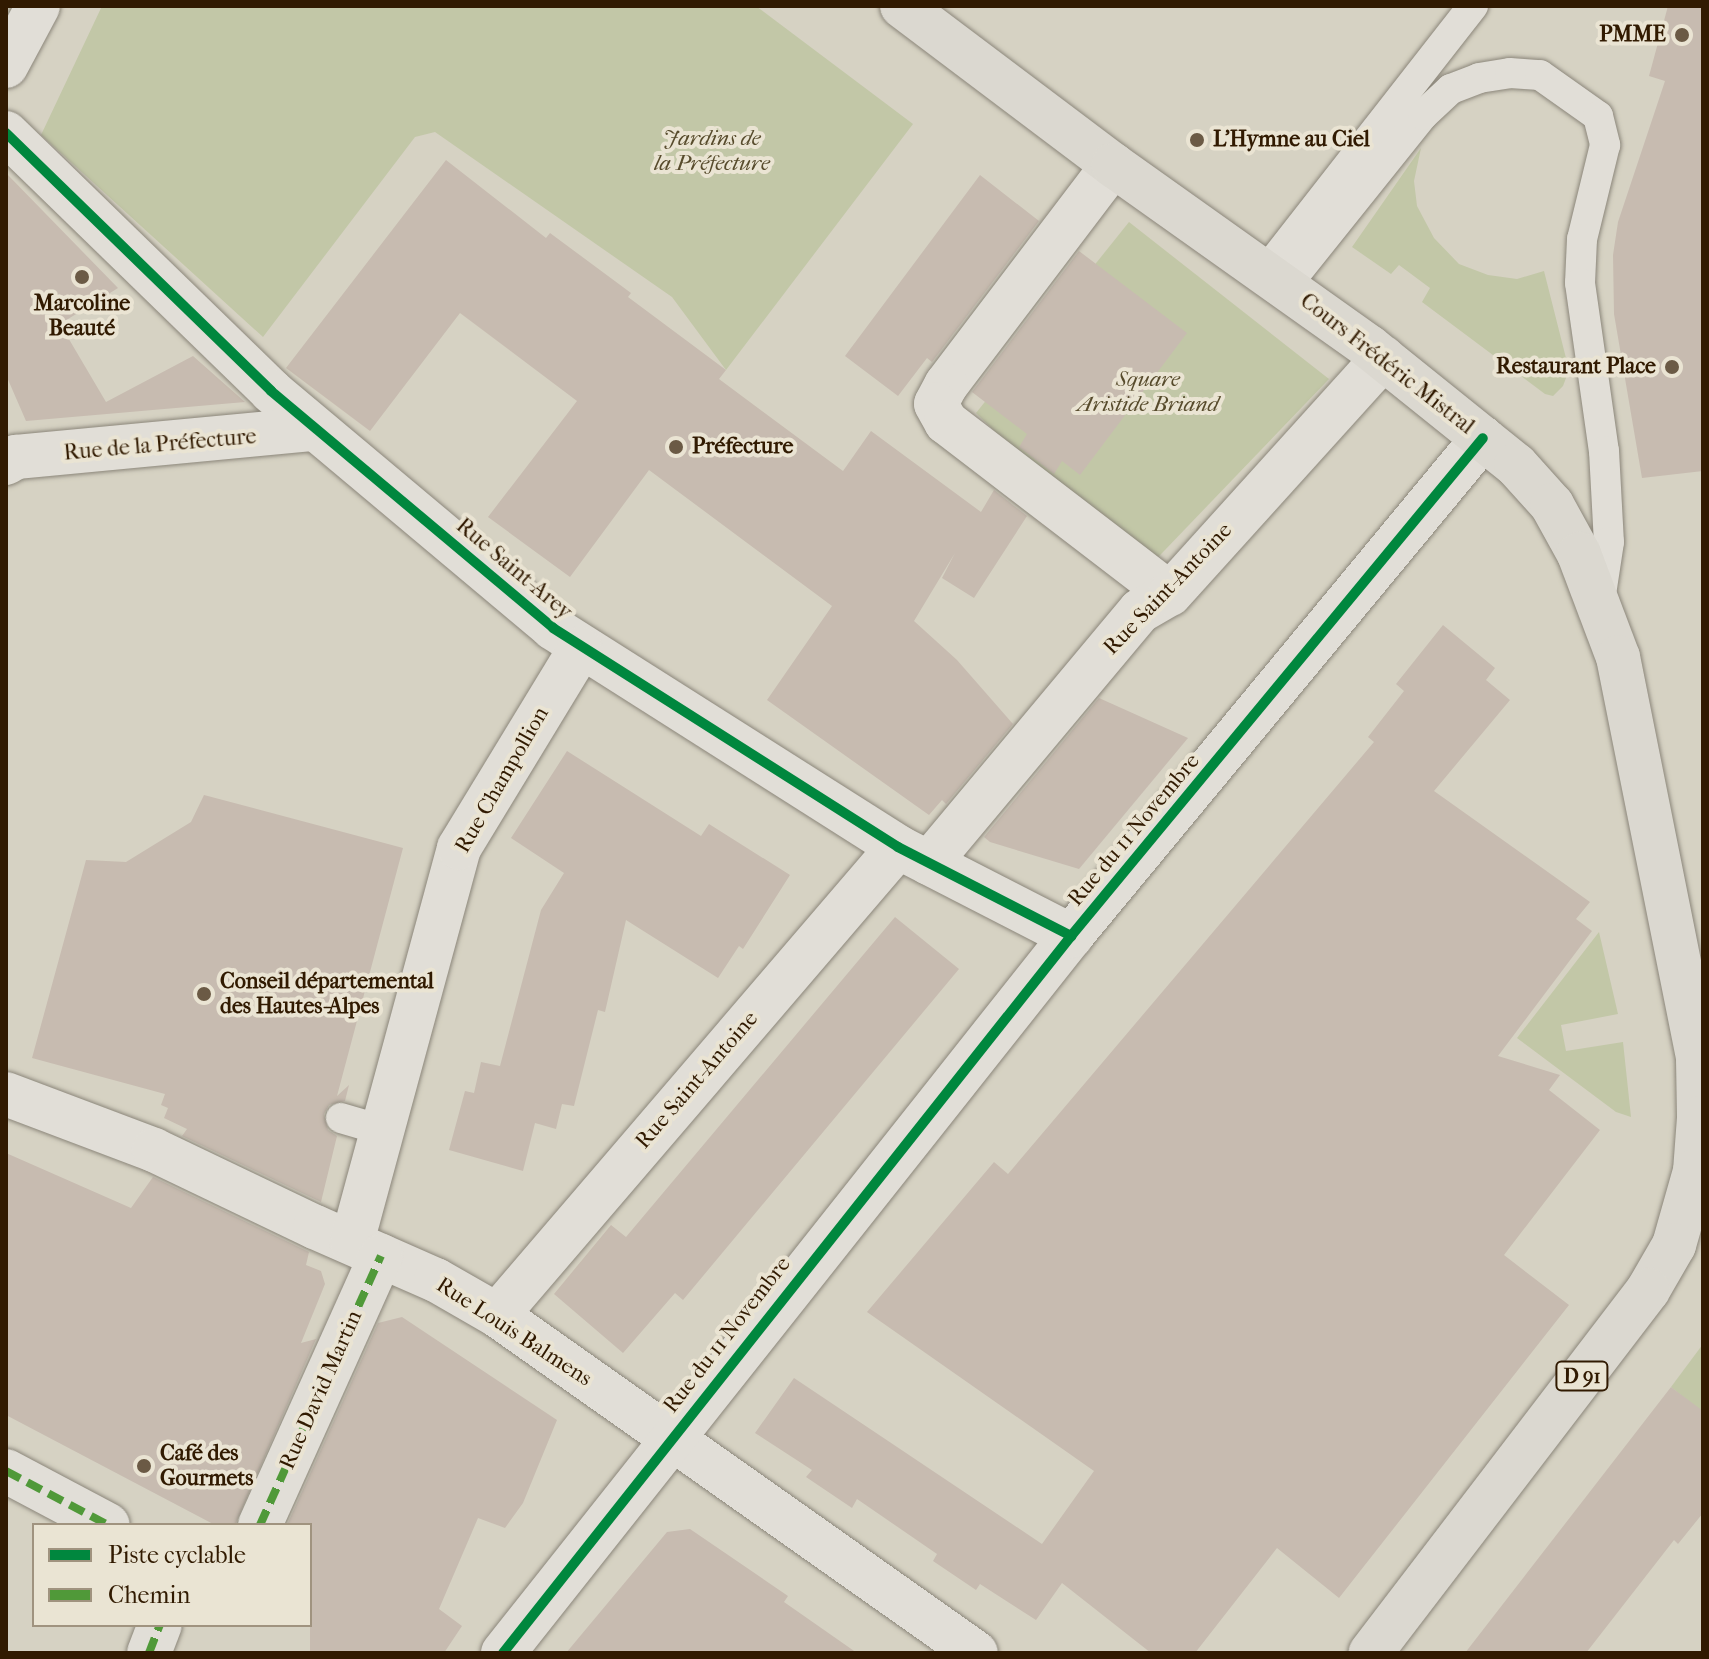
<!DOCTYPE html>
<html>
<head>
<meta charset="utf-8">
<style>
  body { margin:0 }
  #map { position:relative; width:1709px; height:1659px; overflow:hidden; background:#d6d2c3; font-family:"IM FELL French Canon",serif }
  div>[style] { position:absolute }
  .green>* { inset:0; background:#c2c7a7 }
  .building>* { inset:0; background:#c7bbb0 }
  .roads { filter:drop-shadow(0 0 2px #8b867a) drop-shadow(0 0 2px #8b867a) }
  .service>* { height:30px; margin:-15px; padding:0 15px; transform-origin:15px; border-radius:15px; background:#e1ded7 }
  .minor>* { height:44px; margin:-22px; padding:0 22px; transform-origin:22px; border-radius:22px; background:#e1ded7 }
  .primary>* { height:44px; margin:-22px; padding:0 22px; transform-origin:22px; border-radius:22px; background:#dbd8d0 }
  .quiet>* { height:8px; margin-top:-4px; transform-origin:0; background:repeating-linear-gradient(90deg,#509939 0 16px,transparent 0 24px) }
  .cycleway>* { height:10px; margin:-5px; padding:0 5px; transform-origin:5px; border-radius:5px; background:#00873e }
  .dots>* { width:22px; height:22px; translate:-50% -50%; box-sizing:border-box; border:4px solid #eae4d3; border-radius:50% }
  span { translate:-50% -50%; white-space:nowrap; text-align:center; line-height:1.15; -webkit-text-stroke:8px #eae4d3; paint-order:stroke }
  .shield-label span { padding:2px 6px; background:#eae4d3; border:2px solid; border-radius:6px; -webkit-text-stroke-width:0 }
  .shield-label { font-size:20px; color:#311a01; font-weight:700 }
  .poi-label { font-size:22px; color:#311a01; font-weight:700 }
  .right { translate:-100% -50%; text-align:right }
  .left { translate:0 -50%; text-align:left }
  .park-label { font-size:22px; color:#574b2c; font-style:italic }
  .street-label { font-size:22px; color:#311a01 }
  .frame { position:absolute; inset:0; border:8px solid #311a01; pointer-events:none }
  .legend { position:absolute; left:32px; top:1523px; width:280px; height:104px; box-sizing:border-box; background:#eae4d3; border:2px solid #a0937f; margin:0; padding:10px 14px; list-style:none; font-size:24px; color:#311a01 }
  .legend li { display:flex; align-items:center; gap:16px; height:40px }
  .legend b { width:40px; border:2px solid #a0937f }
</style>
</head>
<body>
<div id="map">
  <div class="green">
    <div style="clip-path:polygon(102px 6px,756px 6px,913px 124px,726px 370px,672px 297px,435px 132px,415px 137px,263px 337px,41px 135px)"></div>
    <div style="clip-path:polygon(1421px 148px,1414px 181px,1417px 206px,1434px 238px,1459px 264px,1488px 275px,1517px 279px,1544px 271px,1569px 370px,1563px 386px,1553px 396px,1545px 394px,1422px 302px,1430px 288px,1399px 265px,1391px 274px,1352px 247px)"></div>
    <div style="clip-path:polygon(1129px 222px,1329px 379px,1141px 575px,976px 413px)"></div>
    <div style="clip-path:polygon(1599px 932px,1618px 1014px,1561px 1025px,1566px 1051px,1623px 1042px,1631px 1117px,1616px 1112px,1517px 1038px)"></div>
    <div style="clip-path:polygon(1703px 1344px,1703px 1413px,1671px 1387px)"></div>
  </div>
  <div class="building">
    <div style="clip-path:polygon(1668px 6px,1703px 6px,1703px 471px,1642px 478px,1614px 314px,1613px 255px,1618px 222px,1665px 81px,1649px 76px)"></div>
    <div style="clip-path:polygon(446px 160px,546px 238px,550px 233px,631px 293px,628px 297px,726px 370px,719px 379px,843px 471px,871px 431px,981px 512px,994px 490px,1027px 516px,974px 598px,942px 578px,955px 553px,914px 621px,957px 660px,1013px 724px,946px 804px,942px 800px,929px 815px,767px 700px,832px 606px,649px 470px,570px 577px,488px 517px,577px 401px,460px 313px,370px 431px,286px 368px)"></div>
    <div style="clip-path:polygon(6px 173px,118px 288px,60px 324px,106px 402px,193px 356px,245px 402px,26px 421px,6px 375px)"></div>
    <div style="clip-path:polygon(980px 175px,1039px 221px,932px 362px,927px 358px,898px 396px,845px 356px)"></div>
    <div style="clip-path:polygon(1079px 251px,1187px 333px,1080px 475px,1062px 461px,1054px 474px,1019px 447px,1027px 434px,972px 392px)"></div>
    <div style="clip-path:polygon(1443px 625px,1495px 668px,1486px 680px,1510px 700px,1434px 791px,1590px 902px,1576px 919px,1592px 931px,1498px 1056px,1560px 1075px,1549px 1090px,1600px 1130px,1504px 1255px,1569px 1305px,1339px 1598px,1277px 1548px,1195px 1653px,1151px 1653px,1062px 1583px,1036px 1620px,980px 1584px,976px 1590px,933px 1561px,937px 1554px,857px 1499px,852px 1508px,806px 1477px,812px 1470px,755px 1433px,794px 1378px,1042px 1544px,1094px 1471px,867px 1312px,994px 1162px,1008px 1174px,1374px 742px,1368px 737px,1404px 691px,1396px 684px)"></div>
    <div style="clip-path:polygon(1099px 698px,1188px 738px,1079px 869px,990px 842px,984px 837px)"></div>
    <div style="clip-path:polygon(567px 751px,701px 836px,709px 824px,790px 875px,743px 949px,739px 946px,718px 978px,626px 920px,605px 1012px,598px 1010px,574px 1106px,562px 1104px,556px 1129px,535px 1123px,523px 1171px,449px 1150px,465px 1091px,474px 1093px,481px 1062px,500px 1066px,541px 910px,564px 873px,511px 838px)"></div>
    <div style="clip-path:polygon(204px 795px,403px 848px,337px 1096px,349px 1085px,345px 1101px,329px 1105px,324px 1114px,328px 1130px,337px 1136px,321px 1202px,182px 1136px,187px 1129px,164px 1118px,168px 1108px,161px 1105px,165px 1094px,32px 1058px,86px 860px,126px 862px,191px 822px)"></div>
    <div style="clip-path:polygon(895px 917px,959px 969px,683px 1300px,675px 1293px,623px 1353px,554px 1294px,611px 1225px,626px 1237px)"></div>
    <div style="clip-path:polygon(6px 1153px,131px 1208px,153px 1177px,309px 1252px,306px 1265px,321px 1271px,325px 1284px,301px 1343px,316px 1339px,235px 1525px,215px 1525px,6px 1415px)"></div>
    <div style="clip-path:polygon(402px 1317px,557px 1420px,523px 1503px,505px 1528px,478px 1518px,439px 1609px,462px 1626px,444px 1653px,310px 1653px,310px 1525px,287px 1525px,378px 1323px)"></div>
    <div style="clip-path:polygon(1671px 1387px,1703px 1411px,1703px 1513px,1678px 1544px,1674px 1540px,1586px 1653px,1465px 1653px)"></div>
    <div style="clip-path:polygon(690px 1529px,788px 1596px,784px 1602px,857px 1653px,566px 1653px,667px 1532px)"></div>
  </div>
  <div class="roads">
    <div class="service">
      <div style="left:1265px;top:272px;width:338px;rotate:-52deg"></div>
      <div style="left:1285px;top:287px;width:221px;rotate:-51.3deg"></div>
      <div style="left:1423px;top:115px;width:38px;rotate:-43deg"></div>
      <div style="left:1451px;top:89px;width:30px;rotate:-21deg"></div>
      <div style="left:1479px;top:78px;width:31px;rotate:-9deg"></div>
      <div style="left:1510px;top:73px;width:30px;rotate:4deg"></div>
      <div style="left:1540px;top:75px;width:71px;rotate:35.3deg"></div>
      <div style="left:1598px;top:116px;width:30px;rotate:76deg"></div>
      <div style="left:1605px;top:145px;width:97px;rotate:103.7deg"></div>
      <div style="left:1582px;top:239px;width:44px;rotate:92.6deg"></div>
      <div style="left:1580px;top:283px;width:170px;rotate:81.9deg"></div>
      <div style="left:1604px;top:451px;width:91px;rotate:86.9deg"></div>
      <div style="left:1609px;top:542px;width:60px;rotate:98.7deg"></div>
      <div style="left:341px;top:1118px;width:43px;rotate:16.3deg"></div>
    </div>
    <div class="minor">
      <div style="left:6px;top:66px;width:68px;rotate:-61.9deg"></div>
      <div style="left:6px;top:133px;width:370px;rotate:44.2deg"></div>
      <div style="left:271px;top:391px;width:368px;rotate:40deg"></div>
      <div style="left:553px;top:628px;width:409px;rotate:32.4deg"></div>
      <div style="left:898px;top:847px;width:195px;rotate:27.2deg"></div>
      <div style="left:1113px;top:165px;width:276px;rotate:127.2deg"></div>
      <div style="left:946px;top:385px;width:21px;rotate:118deg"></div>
      <div style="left:936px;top:404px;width:21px;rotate:61deg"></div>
      <div style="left:946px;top:422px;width:282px;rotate:37.5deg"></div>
      <div style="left:6px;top:463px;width:12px;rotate:-31deg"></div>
      <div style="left:16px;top:457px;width:299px;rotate:-5.4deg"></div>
      <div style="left:929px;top:863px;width:329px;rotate:-50.1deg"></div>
      <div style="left:1140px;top:611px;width:34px;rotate:-30deg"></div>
      <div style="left:1170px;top:594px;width:318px;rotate:-47.9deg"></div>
      <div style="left:6px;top:1094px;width:158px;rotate:20.7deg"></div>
      <div style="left:154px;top:1150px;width:178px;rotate:25.6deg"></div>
      <div style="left:315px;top:1227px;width:132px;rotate:23.7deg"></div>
      <div style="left:436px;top:1280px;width:70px;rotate:29.8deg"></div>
      <div style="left:497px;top:1315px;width:586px;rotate:35.21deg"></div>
      <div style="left:352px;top:1242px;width:408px;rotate:-74.8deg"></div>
      <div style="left:459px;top:848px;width:233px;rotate:-58.7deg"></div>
      <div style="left:497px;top:1315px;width:616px;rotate:-49.41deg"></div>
      <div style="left:6px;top:1471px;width:115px;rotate:27.9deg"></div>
      <div style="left:260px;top:1525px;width:295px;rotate:-65.8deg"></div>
      <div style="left:149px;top:1653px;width:30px;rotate:-69deg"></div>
      <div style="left:503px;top:1653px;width:915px;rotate:-51.61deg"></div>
      <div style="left:1071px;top:936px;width:646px;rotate:-50.4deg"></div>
    </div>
    <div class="primary">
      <div style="left:902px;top:6px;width:264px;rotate:37deg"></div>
      <div style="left:1113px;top:165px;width:314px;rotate:35.4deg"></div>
      <div style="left:1369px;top:347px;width:189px;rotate:38.8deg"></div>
      <div style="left:1516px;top:465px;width:54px;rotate:48deg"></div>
      <div style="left:1552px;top:505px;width:56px;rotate:61.1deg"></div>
      <div style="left:1579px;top:554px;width:110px;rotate:69.3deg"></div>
      <div style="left:1618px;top:657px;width:410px;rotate:78.7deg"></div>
      <div style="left:1698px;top:1059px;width:59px;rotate:89deg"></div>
      <div style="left:1699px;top:1118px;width:53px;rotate:94.3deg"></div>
      <div style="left:1695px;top:1171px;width:77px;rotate:105.8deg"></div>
      <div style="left:1674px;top:1245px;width:52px;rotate:120deg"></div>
      <div style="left:1648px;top:1290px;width:457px;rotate:127.4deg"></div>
    </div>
  </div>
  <div class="quiet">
    <div style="left:6px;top:1471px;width:115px;rotate:27.9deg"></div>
    <div style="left:260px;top:1525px;width:295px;rotate:-65.8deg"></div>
    <div style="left:149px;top:1653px;width:30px;rotate:-69deg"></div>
  </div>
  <div class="cycleway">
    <div style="left:6px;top:133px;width:370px;rotate:44.2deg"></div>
    <div style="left:271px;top:391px;width:368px;rotate:40deg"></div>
    <div style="left:553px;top:628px;width:409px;rotate:32.4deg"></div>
    <div style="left:898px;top:847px;width:195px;rotate:27.2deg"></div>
    <div style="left:503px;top:1653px;width:915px;rotate:-51.61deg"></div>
    <div style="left:1071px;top:936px;width:646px;rotate:-50.4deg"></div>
  </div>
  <div class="dots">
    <div style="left:1682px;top:35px;background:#6b5a45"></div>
    <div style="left:1197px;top:140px;background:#6b5a45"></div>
    <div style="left:82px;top:277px;background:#6b5a45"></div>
    <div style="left:1672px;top:367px;background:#6b5a45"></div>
    <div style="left:676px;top:447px;background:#6b5a45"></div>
    <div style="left:204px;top:994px;background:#6b5a45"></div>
    <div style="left:144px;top:1466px;background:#6b5a45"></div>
  </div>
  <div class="shield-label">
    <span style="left:1582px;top:1376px">D 91</span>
  </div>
  <div class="poi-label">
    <span class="right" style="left:1666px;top:35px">PMME</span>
    <span class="left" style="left:1213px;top:140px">L'Hymne au Ciel</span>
    <span style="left:82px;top:316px">Marcoline<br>Beauté</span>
    <span class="right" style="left:1656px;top:367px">Restaurant Place</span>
    <span class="left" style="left:692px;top:447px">Préfecture</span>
    <span class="left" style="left:220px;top:994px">Conseil départemental<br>des Hautes-Alpes</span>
    <span class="left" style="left:160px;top:1466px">Café des<br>Gourmets</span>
  </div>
  <div class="park-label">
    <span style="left:712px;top:151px">Jardins de<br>la Préfecture</span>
    <span style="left:1148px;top:392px">Square<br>Aristide Briand</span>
  </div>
  <div class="street-label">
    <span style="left:1387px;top:364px;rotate:38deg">Cours Frédéric Mistral</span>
    <span style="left:160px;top:445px;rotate:-5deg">Rue de la Préfecture</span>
    <span style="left:514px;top:569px;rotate:40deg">Rue Saint-Arey</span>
    <span style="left:1168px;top:589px;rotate:-46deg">Rue Saint-Antoine</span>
    <span style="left:502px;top:780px;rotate:-60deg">Rue Champollion</span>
    <span style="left:1134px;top:830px;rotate:-50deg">Rue du 11 Novembre</span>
    <span style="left:697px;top:1080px;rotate:-49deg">Rue Saint-Antoine</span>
    <span style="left:514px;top:1332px;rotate:33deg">Rue Louis Balmens</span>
    <span style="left:727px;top:1335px;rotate:-52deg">Rue du 11 Novembre</span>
    <span style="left:321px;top:1390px;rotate:-66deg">Rue David Martin</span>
  </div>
  <div class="frame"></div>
  <ul class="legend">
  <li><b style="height:10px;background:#00873e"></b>Piste cyclable</li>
  <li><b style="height:10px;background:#509939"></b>Chemin</li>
  </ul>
</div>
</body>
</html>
